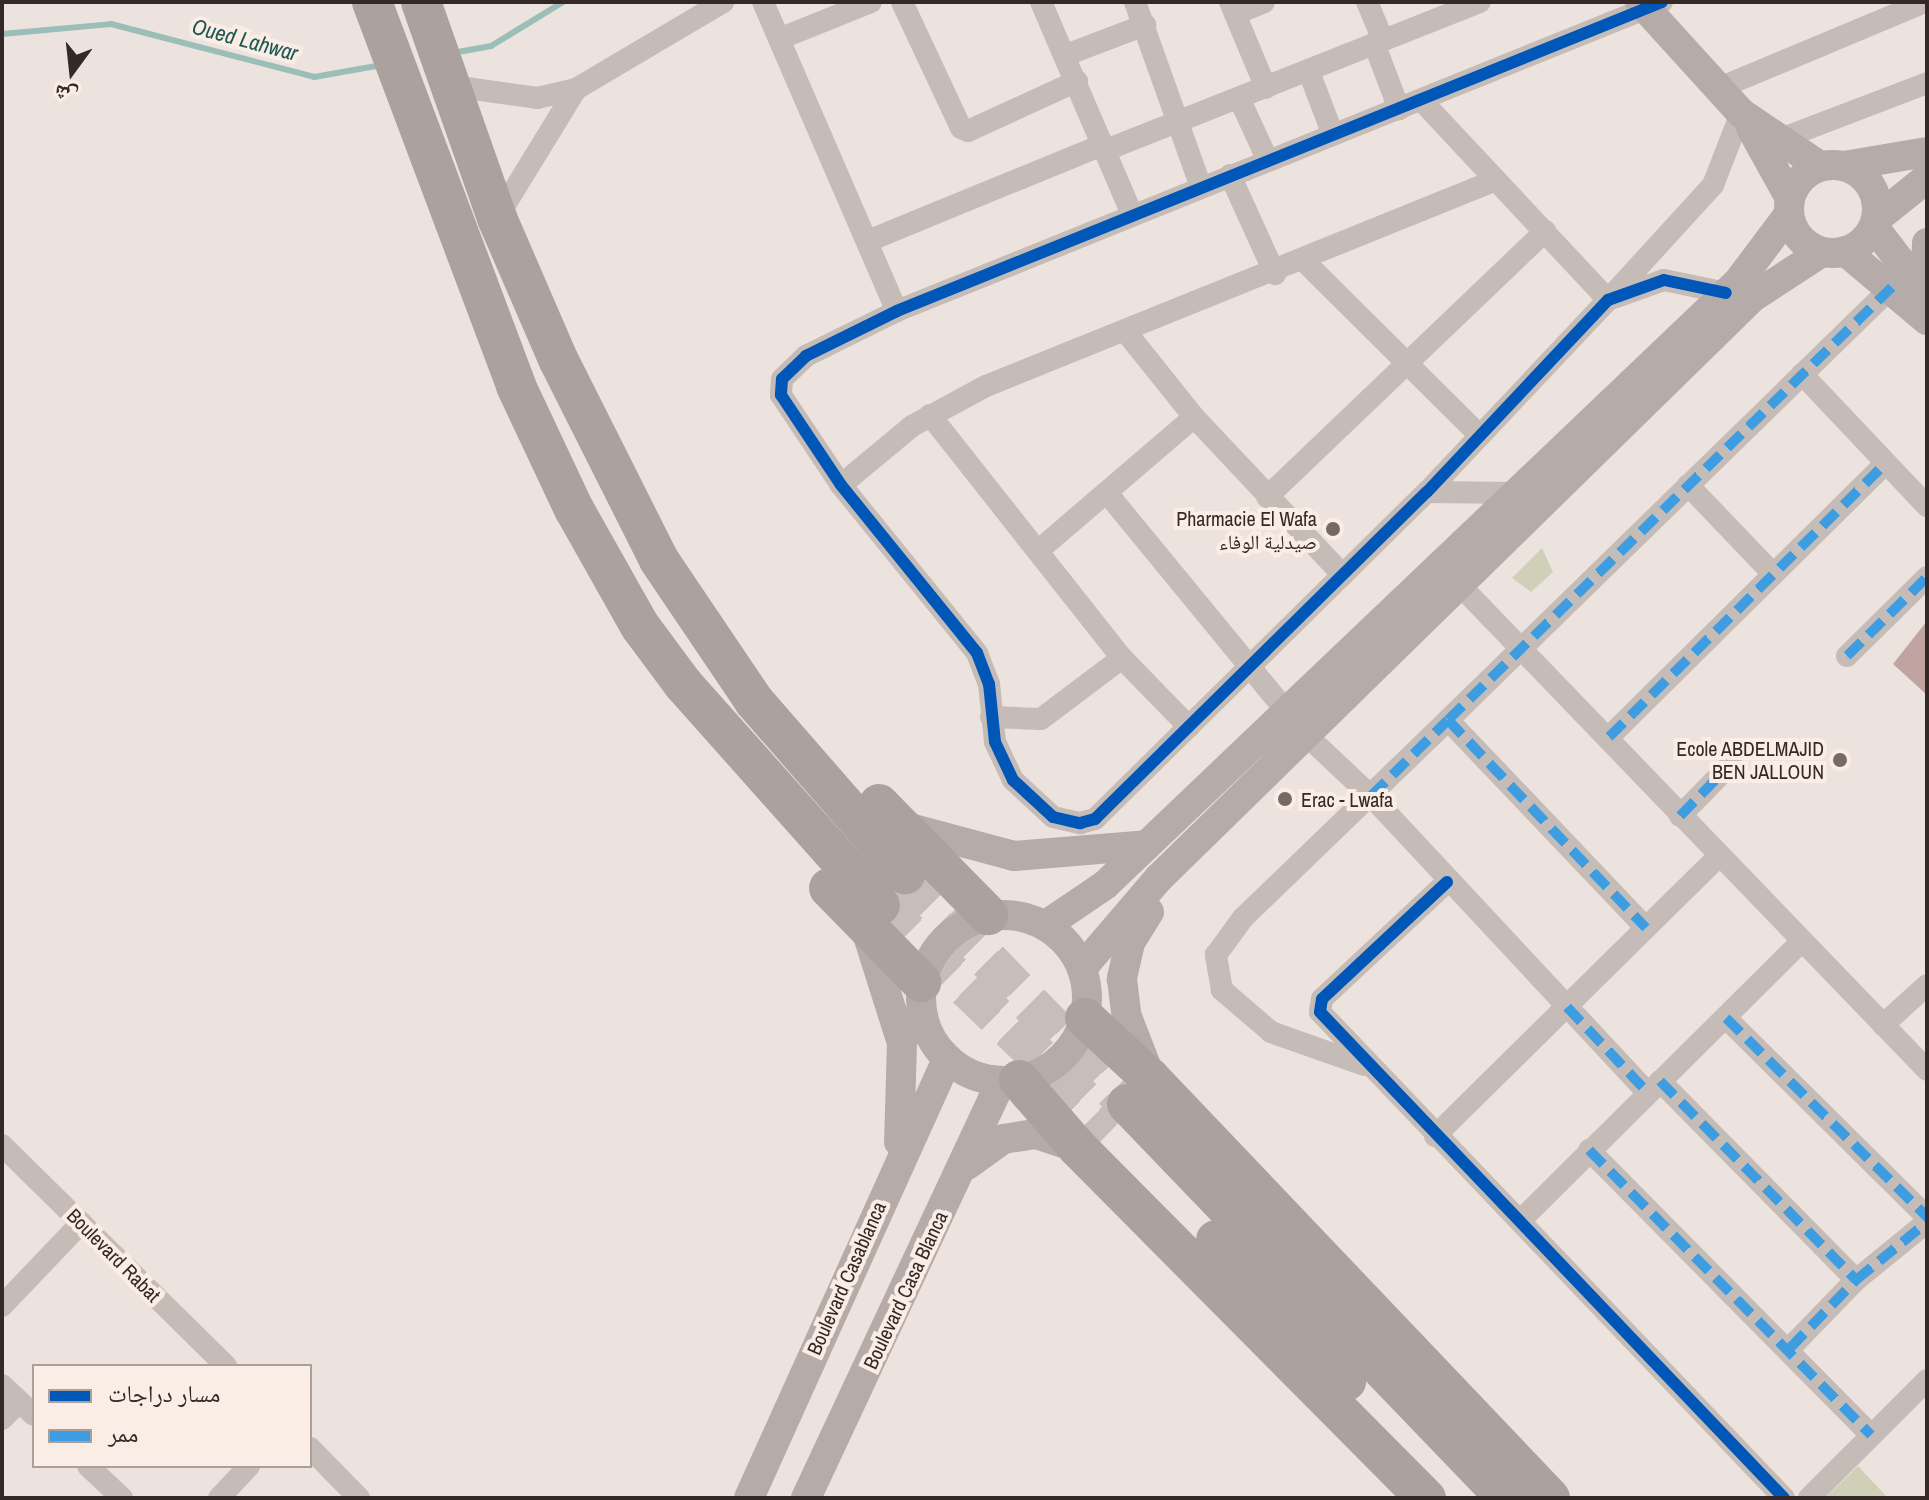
<!DOCTYPE html>
<html>
<head>
<meta charset="utf-8">
<style>
  body { margin:0 }
  #map { position:relative; width:1929px; height:1500px; overflow:hidden; background:#ece3df; font-family:"Archivo Narrow","Noto Naskh Arabic",sans-serif }
  div>[style] { position:absolute }
  .green>* { inset:0; background:#d0d0b9 }
  .stream>* { height:6px; margin:-3px; padding:0 3px; transform-origin:3px; border-radius:3px; background:#9cbeb8 }
  .building>* { inset:0; background:#c0a4a1 }
  .highway-tunnel>* { height:40px; margin-top:-20px; transform-origin:0; background:repeating-linear-gradient(90deg,#c7beba 0 40px,transparent 0 60px) }
  .street>* { height:22px; margin:-11px; padding:0 11px; transform-origin:11px; border-radius:11px; background:#c5bcb8 }
  .secondary>* { height:30px; margin:-15px; padding:0 15px; transform-origin:15px; border-radius:15px; background:#b5aca9 }
  .secondary>.ring { margin:-15px; padding:0; box-sizing:content-box; background:none; border:30px solid #b5aca9; border-radius:50% }
  .highway>* { height:40px; margin:-20px; padding:0 20px; transform-origin:20px; border-radius:20px; background:#aba29e }
  .quiet>* { height:10px; margin-top:-5px; transform-origin:0; background:repeating-linear-gradient(90deg,#3e9ce0 0 20px,transparent 0 30px) }
  .cycleway>* { height:12px; margin:-6px; padding:0 6px; transform-origin:6px; border-radius:6px; background:#0057b8 }
  .dots>* { width:22px; height:22px; translate:-50% -50%; box-sizing:border-box; border:4px solid #f9ede6; border-radius:50% }
  span { translate:-50% -50%; white-space:nowrap; text-align:center; line-height:1.15; -webkit-text-stroke:8px #f9ede6; paint-order:stroke }
  .poi-label { font-size:20px; color:#352927 }
  .right { translate:-100% -50%; text-align:right }
  .left { translate:0 -50%; text-align:left }
  .street-label { font-size:20px; color:#352927 }
  .water-label { font-size:22px; color:#1d5750; font-style:italic }
  .frame { position:absolute; inset:0; border:4px solid #352927; pointer-events:none }
  .legend { position:absolute; left:32px; top:1364px; width:280px; height:104px; box-sizing:border-box; background:#f9ede6; border:2px solid #ab9f9a; margin:0; padding:10px 14px; list-style:none; font-size:24px; color:#352927 }
  .legend li { display:flex; align-items:center; gap:16px; height:40px }
  .legend b { width:40px; border:2px solid #ab9f9a }
  .north { position:absolute; left:32px; top:32px; width:80px; height:80px; -webkit-text-stroke:6px #f9ede6; paint-order:stroke; rotate:195deg; font-size:22px; font-weight:700; line-height:32px; text-align:center; color:#352927 }
  .north::after { content:''; display:block; margin:auto; width:28px; height:36px; background:#352927; clip-path:polygon(50% 0,100% 100%,50% 72%,0 100%) }
</style>
</head>
<body>
<div id="map">
  <div class="green">
    <div style="clip-path:polygon(1542px 548px,1553px 572px,1531px 592px,1512px 578px)"></div>
    <div style="clip-path:polygon(1858px 1466px,1888px 1498px,1825px 1498px)"></div>
  </div>
  <div class="stream">
    <div style="left:2px;top:34px;width:109px;rotate:-5.2deg"></div>
    <div style="left:111px;top:24px;width:210px;rotate:14.6deg"></div>
    <div style="left:314px;top:77px;width:69px;rotate:-10deg"></div>
    <div style="left:452px;top:53px;width:40px;rotate:-10deg"></div>
    <div style="left:491px;top:46px;width:84px;rotate:-31.4deg"></div>
  </div>
  <div class="building">
    <div style="clip-path:polygon(1927px 621px,1927px 695px,1893px 664px)"></div>
  </div>
  <div class="highway-tunnel">
    <div style="left:905px;top:874px;width:320px;rotate:46deg"></div>
    <div style="left:880px;top:905px;width:323px;rotate:43.7deg"></div>
  </div>
  <div class="street">
    <div style="left:763px;top:2px;width:337px;rotate:66.6deg"></div>
    <div style="left:902px;top:2px;width:139px;rotate:64.9deg"></div>
    <div style="left:961px;top:128px;width:8px;rotate:23deg"></div>
    <div style="left:968px;top:131px;width:120px;rotate:-24.6deg"></div>
    <div style="left:1041px;top:2px;width:231px;rotate:66.8deg"></div>
    <div style="left:1135px;top:2px;width:196px;rotate:70.4deg"></div>
    <div style="left:1230px;top:2px;width:93px;rotate:67.3deg"></div>
    <div style="left:1367px;top:2px;width:41px;rotate:67.2deg"></div>
    <div style="left:1662px;top:2px;width:825px;rotate:158.01deg"></div>
    <div style="left:897px;top:311px;width:102px;rotate:153.7deg"></div>
    <div style="left:806px;top:356px;width:33px;rotate:136deg"></div>
    <div style="left:782px;top:379px;width:16px;rotate:94deg"></div>
    <div style="left:781px;top:395px;width:108px;rotate:56.3deg"></div>
    <div style="left:841px;top:485px;width:216px;rotate:51deg"></div>
    <div style="left:977px;top:653px;width:33px;rotate:69deg"></div>
    <div style="left:989px;top:684px;width:58px;rotate:84.1deg"></div>
    <div style="left:995px;top:742px;width:42px;rotate:64.7deg"></div>
    <div style="left:1013px;top:780px;width:54px;rotate:42.8deg"></div>
    <div style="left:1053px;top:817px;width:28px;rotate:13deg"></div>
    <div style="left:1080px;top:823px;width:16px;rotate:-15deg"></div>
    <div style="left:1095px;top:819px;width:466px;rotate:-44.6deg"></div>
    <div style="left:1427px;top:492px;width:264px;rotate:-46.7deg"></div>
    <div style="left:1608px;top:300px;width:59px;rotate:-19.7deg"></div>
    <div style="left:1664px;top:280px;width:63px;rotate:11.8deg"></div>
    <div style="left:1235px;top:14px;width:31px;rotate:-22deg"></div>
    <div style="left:779px;top:39px;width:99px;rotate:-21.9deg"></div>
    <div style="left:1374px;top:43px;width:71px;rotate:69.3deg"></div>
    <div style="left:1066px;top:55px;width:85px;rotate:-20.8deg"></div>
    <div style="left:1309px;top:72px;width:67px;rotate:69.1deg"></div>
    <div style="left:452px;top:86px;width:86px;rotate:8deg"></div>
    <div style="left:537px;top:98px;width:40px;rotate:-13deg"></div>
    <div style="left:576px;top:89px;width:171px;rotate:-30.6deg"></div>
    <div style="left:1717px;top:89px;width:225px;rotate:-22.7deg"></div>
    <div style="left:1240px;top:100px;width:67px;rotate:65.3deg"></div>
    <div style="left:1421px;top:100px;width:274px;rotate:46.9deg"></div>
    <div style="left:1608px;top:300px;width:156px;rotate:-47.6deg"></div>
    <div style="left:1713px;top:185px;width:77px;rotate:-68.7deg"></div>
    <div style="left:1778px;top:140px;width:160px;rotate:-20.9deg"></div>
    <div style="left:1106px;top:150px;width:402px;rotate:-21.6deg"></div>
    <div style="left:1230px;top:175px;width:109px;rotate:65.6deg"></div>
    <div style="left:497px;top:218px;width:151px;rotate:-58.5deg"></div>
    <div style="left:868px;top:241px;width:255px;rotate:-22.3deg"></div>
    <div style="left:1304px;top:261px;width:248px;rotate:44.8deg"></div>
    <div style="left:1126px;top:332px;width:109px;rotate:51.3deg"></div>
    <div style="left:1194px;top:417px;width:217px;rotate:46.7deg"></div>
    <div style="left:1802px;top:374px;width:182px;rotate:46.6deg"></div>
    <div style="left:930px;top:415px;width:310px;rotate:51.7deg"></div>
    <div style="left:1122px;top:658px;width:96px;rotate:45.8deg"></div>
    <div style="left:841px;top:485px;width:92px;rotate:-39.7deg"></div>
    <div style="left:912px;top:426px;width:84px;rotate:-28.4deg"></div>
    <div style="left:986px;top:386px;width:550px;rotate:-21.99deg"></div>
    <div style="left:1688px;top:485px;width:123px;rotate:46.3deg"></div>
    <div style="left:1427px;top:492px;width:90px;rotate:0.6deg"></div>
    <div style="left:1107px;top:493px;width:283px;rotate:50.6deg"></div>
    <div style="left:1267px;top:497px;width:385px;rotate:-43.7deg"></div>
    <div style="left:1039px;top:550px;width:204px;rotate:-40.6deg"></div>
    <div style="left:1451px;top:576px;width:686px;rotate:46.06deg"></div>
    <div style="left:1847px;top:656px;width:112px;rotate:-44.6deg"></div>
    <div style="left:991px;top:717px;width:50px;rotate:2.3deg"></div>
    <div style="left:1041px;top:719px;width:101px;rotate:-37deg"></div>
    <div style="left:1448px;top:720px;width:622px;rotate:-44.28deg"></div>
    <div style="left:1306px;top:735px;width:89px;rotate:43.2deg"></div>
    <div style="left:1371px;top:796px;width:406px;rotate:47deg"></div>
    <div style="left:1609px;top:737px;width:388px;rotate:-44.7deg"></div>
    <div style="left:1680px;top:816px;width:73px;rotate:-45.6deg"></div>
    <div style="left:1447px;top:882px;width:171px;rotate:136.9deg"></div>
    <div style="left:1322px;top:999px;width:13px;rotate:99deg"></div>
    <div style="left:1320px;top:1012px;width:672px;rotate:46.33deg"></div>
    <div style="left:1726px;top:1018px;width:283px;rotate:44.7deg"></div>
    <div style="left:1883px;top:1025px;width:59px;rotate:-42.3deg"></div>
    <div style="left:1364px;top:1065px;width:99px;rotate:-160.5deg"></div>
    <div style="left:1271px;top:1032px;width:65px;rotate:-139.4deg"></div>
    <div style="left:1222px;top:990px;width:36px;rotate:-100deg"></div>
    <div style="left:1216px;top:955px;width:46px;rotate:-53.9deg"></div>
    <div style="left:1243px;top:918px;width:285px;rotate:-44deg"></div>
    <div style="left:1448px;top:720px;width:287px;rotate:46.4deg"></div>
    <div style="left:1660px;top:1081px;width:279px;rotate:45.4deg"></div>
    <div style="left:1435px;top:1136px;width:396px;rotate:-44.6deg"></div>
    <div style="left:2px;top:1145px;width:315px;rotate:44.6deg"></div>
    <div style="left:1589px;top:1150px;width:401px;rotate:45.3deg"></div>
    <div style="left:1522px;top:1219px;width:390px;rotate:-44.8deg"></div>
    <div style="left:2px;top:1306px;width:115px;rotate:-46.4deg"></div>
    <div style="left:1790px;top:1348px;width:95px;rotate:-45.9deg"></div>
    <div style="left:1856px;top:1280px;width:92px;rotate:-39.2deg"></div>
    <div style="left:2px;top:1385px;width:44px;rotate:43.2deg"></div>
    <div style="left:2px;top:1419px;width:24px;rotate:-45deg"></div>
    <div style="left:310px;top:1448px;width:70px;rotate:45.6deg"></div>
    <div style="left:88px;top:1466px;width:47px;rotate:43.3deg"></div>
    <div style="left:219px;top:1498px;width:44px;rotate:-46.8deg"></div>
    <div style="left:1809px;top:1498px;width:167px;rotate:-45deg"></div>
  </div>
  <div class="secondary">
    <div style="left:1640px;top:2px;width:150px;rotate:47.7deg"></div>
    <div style="left:1741px;top:113px;width:95px;rotate:33.9deg"></div>
    <div style="left:1751px;top:128px;width:80px;rotate:60.9deg"></div>
    <div class="ring" style="left:1789px;top:165px;width:58px;height:58px"></div>
    <div style="left:1844px;top:166px;width:84px;rotate:-9.6deg"></div>
    <div style="left:1876px;top:219px;width:65px;rotate:-38.8deg"></div>
    <div style="left:1874px;top:227px;width:81px;rotate:52.6deg"></div>
    <div style="left:1845px;top:251px;width:107px;rotate:40.1deg"></div>
    <div style="left:1925px;top:294px;width:51px;rotate:-87.8deg"></div>
    <div style="left:906px;top:827px;width:112px;rotate:15deg"></div>
    <div style="left:1014px;top:856px;width:133px;rotate:-4.7deg"></div>
    <div style="left:1149px;top:912px;width:36px;rotate:122deg"></div>
    <div style="left:1130px;top:943px;width:37px;rotate:103deg"></div>
    <div style="left:1122px;top:979px;width:38px;rotate:83deg"></div>
    <div style="left:1127px;top:1017px;width:63px;rotate:68.7deg"></div>
    <div class="ring" style="left:921px;top:915px;width:136px;height:136px"></div>
    <div style="left:1046px;top:925px;width:71px;rotate:-34.1deg"></div>
    <div style="left:1105px;top:885px;width:874px;rotate:-43.61deg"></div>
    <div style="left:1738px;top:282px;width:85px;rotate:-53.1deg"></div>
    <div style="left:868px;top:936px;width:112px;rotate:72.4deg"></div>
    <div style="left:902px;top:1043px;width:99px;rotate:91.7deg"></div>
    <div style="left:1082px;top:968px;width:118px;rotate:-49.5deg"></div>
    <div style="left:1159px;top:878px;width:831px;rotate:-44.37deg"></div>
    <div style="left:1753px;top:297px;width:82px;rotate:-33.1deg"></div>
    <div style="left:967px;top:1165px;width:44px;rotate:-35.8deg"></div>
    <div style="left:1003px;top:1139px;width:33px;rotate:-9deg"></div>
    <div style="left:1036px;top:1134px;width:44px;rotate:18.4deg"></div>
    <div style="left:749px;top:1498px;width:482px;rotate:-65.7deg"></div>
    <div style="left:806px;top:1498px;width:460px;rotate:-64.9deg"></div>
  </div>
  <div class="highway">
    <div style="left:372px;top:2px;width:410px;rotate:69.4deg"></div>
    <div style="left:516px;top:386px;width:136px;rotate:64.8deg"></div>
    <div style="left:574px;top:509px;width:134px;rotate:60.6deg"></div>
    <div style="left:640px;top:626px;width:72px;rotate:53.4deg"></div>
    <div style="left:683px;top:684px;width:296px;rotate:48.3deg"></div>
    <div style="left:421px;top:2px;width:229px;rotate:70.6deg"></div>
    <div style="left:497px;top:218px;width:154px;rotate:66.6deg"></div>
    <div style="left:558px;top:359px;width:225px;rotate:63.3deg"></div>
    <div style="left:659px;top:560px;width:170px;rotate:56deg"></div>
    <div style="left:754px;top:701px;width:230px;rotate:48.9deg"></div>
    <div style="left:879px;top:804px;width:156px;rotate:45.5deg"></div>
    <div style="left:829px;top:888px;width:132px;rotate:45.6deg"></div>
    <div style="left:1085px;top:1018px;width:88px;rotate:42.7deg"></div>
    <div style="left:1150px;top:1078px;width:580px;rotate:46.4deg"></div>
    <div style="left:1019px;top:1080px;width:90px;rotate:49.1deg"></div>
    <div style="left:1078px;top:1148px;width:494px;rotate:45.2deg"></div>
    <div style="left:1127px;top:1104px;width:547px;rotate:46.11deg"></div>
    <div style="left:1216px;top:1240px;width:192px;rotate:47.3deg"></div>
  </div>
  <div class="quiet">
    <div style="left:1847px;top:656px;width:112px;rotate:-44.6deg"></div>
    <div style="left:1448px;top:720px;width:622px;rotate:-44.28deg"></div>
    <div style="left:1609px;top:737px;width:388px;rotate:-44.7deg"></div>
    <div style="left:1371px;top:796px;width:108px;rotate:-44.6deg"></div>
    <div style="left:1448px;top:720px;width:287px;rotate:46.4deg"></div>
    <div style="left:1680px;top:816px;width:73px;rotate:-45.6deg"></div>
    <div style="left:1567px;top:1007px;width:118px;rotate:46.7deg"></div>
    <div style="left:1726px;top:1018px;width:283px;rotate:44.7deg"></div>
    <div style="left:1660px;top:1081px;width:279px;rotate:45.4deg"></div>
    <div style="left:1589px;top:1150px;width:401px;rotate:45.3deg"></div>
    <div style="left:1790px;top:1348px;width:95px;rotate:-45.9deg"></div>
    <div style="left:1856px;top:1280px;width:92px;rotate:-39.2deg"></div>
  </div>
  <div class="cycleway">
    <div style="left:1662px;top:2px;width:825px;rotate:158.01deg"></div>
    <div style="left:897px;top:311px;width:102px;rotate:153.7deg"></div>
    <div style="left:806px;top:356px;width:33px;rotate:136deg"></div>
    <div style="left:782px;top:379px;width:16px;rotate:94deg"></div>
    <div style="left:781px;top:395px;width:108px;rotate:56.3deg"></div>
    <div style="left:841px;top:485px;width:216px;rotate:51deg"></div>
    <div style="left:977px;top:653px;width:33px;rotate:69deg"></div>
    <div style="left:989px;top:684px;width:58px;rotate:84.1deg"></div>
    <div style="left:995px;top:742px;width:42px;rotate:64.7deg"></div>
    <div style="left:1013px;top:780px;width:54px;rotate:42.8deg"></div>
    <div style="left:1053px;top:817px;width:28px;rotate:13deg"></div>
    <div style="left:1080px;top:823px;width:16px;rotate:-15deg"></div>
    <div style="left:1095px;top:819px;width:466px;rotate:-44.6deg"></div>
    <div style="left:1427px;top:492px;width:264px;rotate:-46.7deg"></div>
    <div style="left:1608px;top:300px;width:59px;rotate:-19.7deg"></div>
    <div style="left:1664px;top:280px;width:63px;rotate:11.8deg"></div>
    <div style="left:1447px;top:882px;width:171px;rotate:136.9deg"></div>
    <div style="left:1322px;top:999px;width:13px;rotate:99deg"></div>
    <div style="left:1320px;top:1012px;width:672px;rotate:46.33deg"></div>
  </div>
  <div class="dots">
    <div style="left:1333px;top:529px;background:#756a67"></div>
    <div style="left:1840px;top:760px;background:#756a67"></div>
    <div style="left:1285px;top:799px;background:#756a67"></div>
  </div>
  <div class="poi-label">
    <span class="right" style="left:1317px;top:530px">Pharmacie El Wafa<br>صيدلية الوفاء</span>
    <span class="right" style="left:1824px;top:760px">Ecole ABDELMAJID<br>BEN JALLOUN</span>
    <span class="left" style="left:1301px;top:799px">Erac - Lwafa</span>
  </div>
  <div class="street-label">
    <span style="left:114px;top:1255px;rotate:45deg">Boulevard Rabat</span>
    <span style="left:846px;top:1278px;rotate:-66deg">Boulevard Casablanca</span>
    <span style="left:905px;top:1290px;rotate:-65deg">Boulevard Casa Blanca</span>
  </div>
  <div class="water-label">
    <span style="left:245px;top:40px;rotate:15deg">Oued Lahwar</span>
  </div>
  <div class="frame"></div>
  <ul class="legend">
  <li><b style="height:10px;background:#0057b8"></b>مسار دراجات</li>
  <li><b style="height:10px;background:#3e9ce0"></b>ممر</li>
  </ul>
  <div class="north">ش</div>
</div>
</body>
</html>
